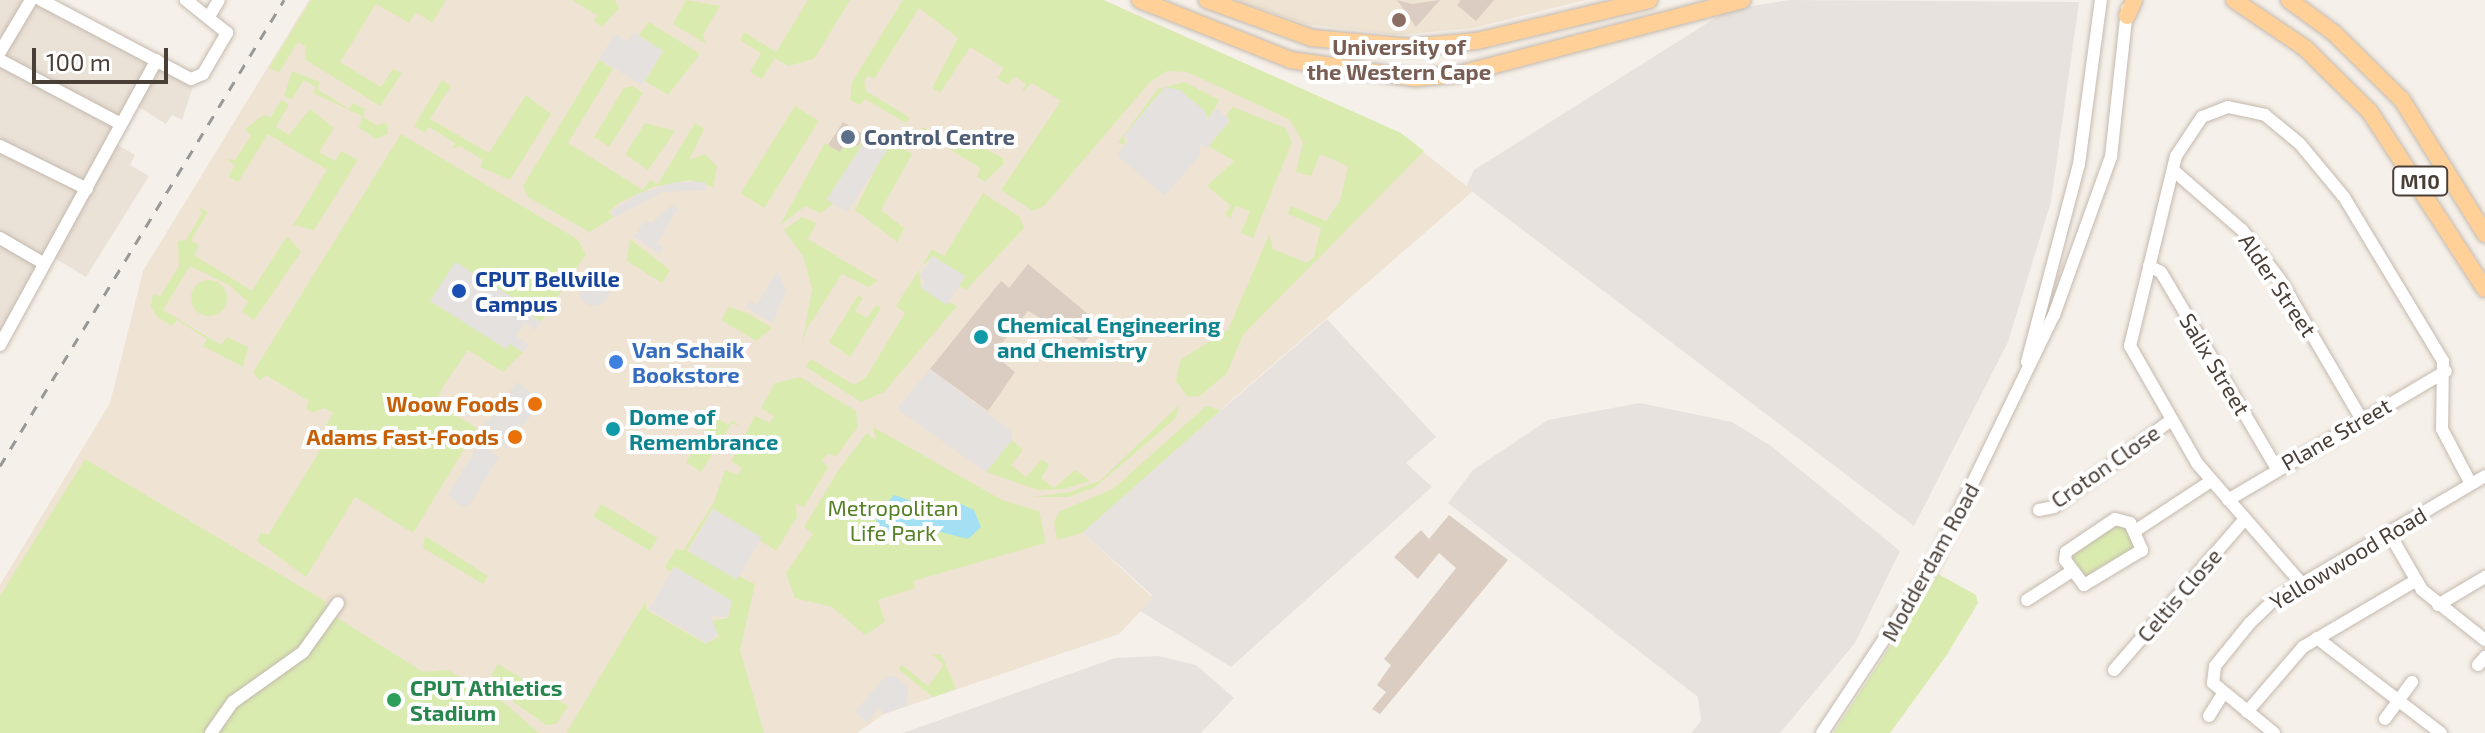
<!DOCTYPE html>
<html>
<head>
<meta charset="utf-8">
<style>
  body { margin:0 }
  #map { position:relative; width:2485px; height:733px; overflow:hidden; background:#f5f0e9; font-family:"Exo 2",sans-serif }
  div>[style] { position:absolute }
  .residential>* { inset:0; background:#eae1d7 }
  .industrial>* { inset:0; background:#e8e2de }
  .education>* { inset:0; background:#efe3d3 }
  .green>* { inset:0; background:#daebb0; transform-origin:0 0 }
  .round { border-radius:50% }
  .parking>* { inset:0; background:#e4e1de; transform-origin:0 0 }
  .water>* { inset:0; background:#a3e0f4 }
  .building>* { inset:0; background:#dbcdc1 }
  .roads { filter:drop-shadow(0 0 2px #c5b9ae) drop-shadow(0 0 2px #c5b9ae) }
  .minor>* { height:12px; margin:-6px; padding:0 6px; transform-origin:6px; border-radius:6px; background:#fff }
  .major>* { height:16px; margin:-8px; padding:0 8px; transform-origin:8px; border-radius:8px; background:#ffd199 }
  .rail>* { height:3px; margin-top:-1.5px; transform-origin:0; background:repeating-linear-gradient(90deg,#989898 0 10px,transparent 0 20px) }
  .dots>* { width:22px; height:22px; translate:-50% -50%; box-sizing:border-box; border:4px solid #fff; border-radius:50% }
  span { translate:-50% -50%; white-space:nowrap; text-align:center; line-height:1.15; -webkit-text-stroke:8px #fff; paint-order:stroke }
  .shield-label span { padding:2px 6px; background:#fff; border:2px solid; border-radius:6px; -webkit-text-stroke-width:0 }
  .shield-label { font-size:20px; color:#4a3f37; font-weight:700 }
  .education-label { font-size:22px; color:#785e54; font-weight:700 }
  .service-label { font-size:22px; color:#4e5e75; font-weight:700 }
  .left { translate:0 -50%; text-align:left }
  .transit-label { font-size:22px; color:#164399; font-weight:700 }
  .street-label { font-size:22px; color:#4a3f37 }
  .culture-label { font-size:22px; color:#0d838f; font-weight:700 }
  .shop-label { font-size:22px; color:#366cbe; font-weight:700 }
  .food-label { font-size:22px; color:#c56008; font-weight:700 }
  .right { translate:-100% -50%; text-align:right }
  .park-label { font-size:22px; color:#568026 }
  .leisure-label { font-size:22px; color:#27864d; font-weight:700 }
  .scale { position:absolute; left:32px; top:48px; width:136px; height:36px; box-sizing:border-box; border:4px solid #4a3f37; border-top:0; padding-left:10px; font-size:24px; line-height:28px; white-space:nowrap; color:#4a3f37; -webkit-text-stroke:6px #fff; paint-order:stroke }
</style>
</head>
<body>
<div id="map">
  <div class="residential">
    <div style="clip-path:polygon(0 0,41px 0,195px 80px,182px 120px,172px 115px,166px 124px,131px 102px,109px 140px,135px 155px,130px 165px,149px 176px,86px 277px,48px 254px,0 344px)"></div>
  </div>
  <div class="industrial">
    <div style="clip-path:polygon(1789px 0,2079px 2px,2051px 202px,2008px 342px,1914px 526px,1466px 187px,1474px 170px,1728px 10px)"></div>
    <div style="clip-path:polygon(1327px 319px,1436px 437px,1406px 463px,1432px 487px,1231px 667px,1137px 609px,1152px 595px,1081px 531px)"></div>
    <div style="clip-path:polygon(1640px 403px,1732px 422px,1771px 446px,1900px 551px,1855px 643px,1780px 733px,1691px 733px,1701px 721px,1698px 697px,1448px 503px,1473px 470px,1548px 420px)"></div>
    <div style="clip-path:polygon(1158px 656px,1196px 665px,1234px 698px,1201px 733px,903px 733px,1115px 658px)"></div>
  </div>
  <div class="education">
    <div style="clip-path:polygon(309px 0,1104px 0,1399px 133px,1473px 191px,1081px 531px,1153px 598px,1119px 634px,884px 714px,857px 733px,0 733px,0 585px,110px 403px,143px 271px)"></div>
    <div style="clip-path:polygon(1235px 0,1585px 0,1473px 28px,1400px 35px,1305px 24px)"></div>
  </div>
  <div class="green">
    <div style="clip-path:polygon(311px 0,446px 0,432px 23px,416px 12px,409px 23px,376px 4px,340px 62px,381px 87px,393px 69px,402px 73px,380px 106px,306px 60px,305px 46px,298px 42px,279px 72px,269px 68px)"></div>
    <div style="clip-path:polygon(572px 0,615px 0,619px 8px,602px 27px,594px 21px,597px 15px)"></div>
    <div style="clip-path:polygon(686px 0,720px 6px,703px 35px,706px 44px,673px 24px)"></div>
    <div style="clip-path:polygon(808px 0,850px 0,814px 59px,788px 66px,775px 58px,762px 79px,750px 72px,761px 53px,740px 40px,744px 32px,776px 52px)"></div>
    <div style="clip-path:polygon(903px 0,1103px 0,1401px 133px,1424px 151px,1243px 335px,1227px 373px,1200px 396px,1188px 397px,1176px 381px,1180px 360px,1228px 330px,1269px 235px,1273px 249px,1307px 263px,1314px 257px,1321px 228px,1288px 214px,1291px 206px,1326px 221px,1340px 201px,1348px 166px,1320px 154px,1311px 176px,1296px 172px,1303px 142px,1289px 119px,1187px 72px,1167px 71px,1150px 82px,1044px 206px,1033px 211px,1001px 190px,1061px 101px,1032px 83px,1021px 93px,1026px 84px,1014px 76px,1008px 85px,997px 78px,1004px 68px,970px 47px,940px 93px,932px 88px,958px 38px,919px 8px,874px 79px,868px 75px,864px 82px,866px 91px,910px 118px,906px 123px,865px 99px,860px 105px,850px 100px,852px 82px)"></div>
    <div style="clip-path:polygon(649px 22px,700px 54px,668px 95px,645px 81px,663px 51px,639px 35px)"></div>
    <div style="clip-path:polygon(599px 60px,613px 69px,568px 143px,643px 190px,650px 180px,658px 184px,695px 123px,704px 129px,689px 160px,705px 154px,717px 166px,713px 187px,690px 180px,653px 187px,619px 203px,609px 212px,614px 217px,589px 232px,528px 197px,523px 186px)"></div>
    <div style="clip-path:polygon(292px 71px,320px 82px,317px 89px,349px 109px,353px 103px,365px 109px,363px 117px,376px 125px,387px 123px,388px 134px,376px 139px,359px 128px,362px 116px,313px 93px,316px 87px,304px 80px,291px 100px,284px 96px)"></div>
    <div style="clip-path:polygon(442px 80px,451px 86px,430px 119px,489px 153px,526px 95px,551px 114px,510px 180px,480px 167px,483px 160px,460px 146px,452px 149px,455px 143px,429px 127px,425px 133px,414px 126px)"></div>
    <div style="clip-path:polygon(1184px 82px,1219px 100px,1209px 118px,1179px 90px,1124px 136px,1125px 145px,1118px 142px,1158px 89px)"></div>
    <div style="clip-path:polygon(633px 86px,643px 93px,609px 147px,594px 137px,624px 88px)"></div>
    <div style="clip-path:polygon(281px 100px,289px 104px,276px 127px,289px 135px,310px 109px,334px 128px,319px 152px,335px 161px,341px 151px,358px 160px,314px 230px,293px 225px,327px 170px,268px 134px,238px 182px,228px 176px,235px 166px,227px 159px,235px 160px,251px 136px,245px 129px,263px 115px,271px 117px)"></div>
    <div style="left:795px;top:106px;width:28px;height:103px;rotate:32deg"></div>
    <div style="clip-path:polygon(1233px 107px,1285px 128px,1292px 142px,1253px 238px,1241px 233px,1250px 211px,1236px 206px,1230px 218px,1225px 214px,1231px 206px,1207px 186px,1234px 161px,1208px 146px,1230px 121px,1226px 115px)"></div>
    <div style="clip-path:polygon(645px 123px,675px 131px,648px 170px,625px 154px)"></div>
    <div style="clip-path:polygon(923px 127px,955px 146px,966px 139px,1003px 158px,1003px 164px,985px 182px,977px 177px,980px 168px,920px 131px)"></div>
    <div style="clip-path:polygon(401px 134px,577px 239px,586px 254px,541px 322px,459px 264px,507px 348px,510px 343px,523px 352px,503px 372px,468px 350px,442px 388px,436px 403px,477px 428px,413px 533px,355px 497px,306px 577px,257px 541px,261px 532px,268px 535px,332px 431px,326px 426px,333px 413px,324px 408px,312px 413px,306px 408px,309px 401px,266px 375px,260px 381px,253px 372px)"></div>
    <div style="clip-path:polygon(867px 137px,828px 200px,833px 204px,820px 213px,805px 206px,780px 225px,825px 143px,840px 152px,847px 141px,857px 147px)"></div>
    <div style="clip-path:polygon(890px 140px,912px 154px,881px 210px,904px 228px,897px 242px,855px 210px)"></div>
    <div style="clip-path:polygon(983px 193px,1020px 217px,1024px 228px,966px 290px,959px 286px,965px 276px,933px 256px,921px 267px,932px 249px,944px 256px)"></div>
    <div style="clip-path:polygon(198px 207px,208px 212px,191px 240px,199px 246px,194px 255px,252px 291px,287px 236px,301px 252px,254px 320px,242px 312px,248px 302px,229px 285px,190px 266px,163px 310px,221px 345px,227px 337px,248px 347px,243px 367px,203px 346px,207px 339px,177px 320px,172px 326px,157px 317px,151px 307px,153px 294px,160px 296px,179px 266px,178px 241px,186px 240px,202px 213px)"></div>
    <div style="clip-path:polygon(802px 217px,817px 223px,808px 239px,878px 281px,868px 287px,842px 274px,806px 330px,801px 351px,812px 289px,803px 256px,784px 230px)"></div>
    <div style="clip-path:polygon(630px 239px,670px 270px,662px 283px,627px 261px)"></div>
    <div style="clip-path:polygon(919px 270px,921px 288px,957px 306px,884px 392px,861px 402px,806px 367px,811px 359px,854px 385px,866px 377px,905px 313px,896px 306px)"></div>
    <div class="round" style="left:191px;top:280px;width:36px;height:36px"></div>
    <div style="clip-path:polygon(858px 295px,863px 298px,855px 311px,867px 318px,876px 305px,881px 308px,850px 357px,829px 342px)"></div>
    <div style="clip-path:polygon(729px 307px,747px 313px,772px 328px,756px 341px,721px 320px)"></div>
    <div style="clip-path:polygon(800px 377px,856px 411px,858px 427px,836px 456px,827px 454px,822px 461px,828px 467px,804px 507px,796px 504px,797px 517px,776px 551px,713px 508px,687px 551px,755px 584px,740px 650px,764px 733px,566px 733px,645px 602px,647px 610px,706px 644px,719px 636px,710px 621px,728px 618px,732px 601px,674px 566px,670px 572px,665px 567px,677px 548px,683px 551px,714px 502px,725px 470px,738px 475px,742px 468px,731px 461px,755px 416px,770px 423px,774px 416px,761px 408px,775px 383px)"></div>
    <div style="clip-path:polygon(1179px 405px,1176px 418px,1095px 487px,1068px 497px,1033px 497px,1070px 492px,1101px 480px)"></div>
    <div style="clip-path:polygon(1206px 406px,1221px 410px,1082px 533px,1057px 540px,1054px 522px,1060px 511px,1113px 489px)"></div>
    <div style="clip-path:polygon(718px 409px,716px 417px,728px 425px,733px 420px,740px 426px,732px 423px,701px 472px,686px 462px)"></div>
    <div style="clip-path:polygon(873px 427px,1002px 500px,1039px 511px,1046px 543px,913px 581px,915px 588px,878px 600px,885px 622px,865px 635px,832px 607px,795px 598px,786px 573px,813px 534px,804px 527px,840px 468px,867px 433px,876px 441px)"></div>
    <div style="clip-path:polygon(1012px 440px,1023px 450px,1011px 465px,1026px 477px,1042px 459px,1049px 465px,1041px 478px,1054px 488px,1075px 470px,1090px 481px,1064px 489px,1038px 490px,986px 472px)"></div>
    <div style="clip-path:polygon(85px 459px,325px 601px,328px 612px,423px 672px,449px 670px,473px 686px,480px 682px,539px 733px,0 733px,0 596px)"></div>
    <div style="left:601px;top:504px;width:66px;height:15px;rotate:31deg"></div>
    <div style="clip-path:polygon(2121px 520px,2139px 547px,2090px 582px,2068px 559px,2070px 551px)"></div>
    <div style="clip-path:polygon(425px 536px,488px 576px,483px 584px,423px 548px)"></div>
    <div style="clip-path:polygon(1938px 574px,1976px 595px,1978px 603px,1946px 656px,1890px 733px,1833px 733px)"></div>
    <div style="clip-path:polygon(941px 654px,956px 689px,933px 697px,898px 669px,902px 665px,928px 686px,944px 665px,933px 655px)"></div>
    <div style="clip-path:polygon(498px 664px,568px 706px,556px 724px,546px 725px,515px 703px,491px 675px)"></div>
  </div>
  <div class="parking">
    <div style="clip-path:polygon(634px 33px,663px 51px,642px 85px,599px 59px,615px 34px,628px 42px)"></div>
    <div style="clip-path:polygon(1165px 87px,1180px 90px,1206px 112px,1206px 120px,1217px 109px,1230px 120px,1206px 149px,1200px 144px,1200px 155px,1165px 196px,1117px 155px,1129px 140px,1124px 135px)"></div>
    <div style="left:869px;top:134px;width:24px;height:78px;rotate:33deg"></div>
    <div style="clip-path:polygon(676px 182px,706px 182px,705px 190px,663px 192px,615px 217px,610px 212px,638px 194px)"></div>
    <div style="clip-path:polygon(672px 205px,678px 209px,657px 243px,664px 248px,660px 254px,634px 237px,645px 220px,651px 223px)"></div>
    <div style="clip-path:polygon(932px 256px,965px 276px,947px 305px,921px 288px,925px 281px,919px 277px)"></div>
    <div style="clip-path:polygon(455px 262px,535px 311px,532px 316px,541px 322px,536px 330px,524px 323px,516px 336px,528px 344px,523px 352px,510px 344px,506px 349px,430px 301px)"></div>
    <div style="clip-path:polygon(777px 271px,786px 290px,773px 323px,746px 307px,750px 301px,757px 305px)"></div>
    <div class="round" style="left:579px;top:276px;width:30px;height:30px"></div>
    <div style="clip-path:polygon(930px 369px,1011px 431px,1012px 440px,986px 472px,897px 409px)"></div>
    <div style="left:517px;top:382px;width:31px;height:59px;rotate:37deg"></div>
    <div style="clip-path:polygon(479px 444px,499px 457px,468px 507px,461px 506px,448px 495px)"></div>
    <div style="left:713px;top:509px;width:56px;height:49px;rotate:30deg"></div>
    <div style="clip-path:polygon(674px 567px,732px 601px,727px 617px,711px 616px,718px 635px,707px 643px,649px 609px)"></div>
    <div style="clip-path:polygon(895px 676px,908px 687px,907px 706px,884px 714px,879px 707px,868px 723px,855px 712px,885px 677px)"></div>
  </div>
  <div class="water">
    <div style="clip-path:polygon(894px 495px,918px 503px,956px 502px,974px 510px,981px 527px,968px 539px,925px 528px,889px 535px,877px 525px,876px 515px)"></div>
  </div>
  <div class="building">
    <div style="clip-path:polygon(1397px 0,1412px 4px,1440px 0,1416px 27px)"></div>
    <div style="clip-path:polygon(1461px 0,1494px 0,1476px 21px,1457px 5px)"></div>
    <div style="clip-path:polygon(843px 122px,865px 135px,858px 146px,847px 140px,840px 152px,828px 145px)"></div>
    <div style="clip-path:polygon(1028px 264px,1100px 324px,1084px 343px,1028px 311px,993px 354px,1015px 372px,988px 411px,930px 369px,1001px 281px,1009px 288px)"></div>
    <div style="clip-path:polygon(1449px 515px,1508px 560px,1380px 714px,1372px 709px,1386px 692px,1377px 685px,1391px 665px,1384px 659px,1456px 568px,1439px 553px,1418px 579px,1394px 557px,1421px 530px,1429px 539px)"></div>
  </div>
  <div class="roads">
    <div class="minor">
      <div style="left:41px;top:0;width:170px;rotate:27.8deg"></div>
      <div style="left:191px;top:79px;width:13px;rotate:-23deg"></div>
      <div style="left:203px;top:74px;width:48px;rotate:-59.7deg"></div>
      <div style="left:227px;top:33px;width:53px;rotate:-141.2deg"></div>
      <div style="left:210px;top:15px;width:17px;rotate:-59deg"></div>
      <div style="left:0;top:52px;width:61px;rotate:-59.2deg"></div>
      <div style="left:0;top:60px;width:135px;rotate:27.9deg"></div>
      <div style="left:0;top:146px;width:97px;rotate:26.3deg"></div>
      <div style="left:2173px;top:170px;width:91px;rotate:41deg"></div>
      <div style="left:2242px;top:230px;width:61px;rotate:52.4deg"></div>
      <div style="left:2279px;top:278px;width:164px;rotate:59.7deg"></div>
      <div style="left:0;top:238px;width:50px;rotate:30.2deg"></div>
      <div style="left:2149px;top:266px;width:13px;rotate:27deg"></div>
      <div style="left:2161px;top:272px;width:229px;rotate:59.5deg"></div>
      <div style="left:0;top:345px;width:325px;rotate:-61.2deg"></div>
      <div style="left:2027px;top:362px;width:205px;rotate:-75.3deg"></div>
      <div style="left:2079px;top:164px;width:165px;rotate:-82.4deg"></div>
      <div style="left:2228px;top:500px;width:253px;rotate:-30.6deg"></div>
      <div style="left:2039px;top:510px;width:15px;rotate:-11deg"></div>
      <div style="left:2054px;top:507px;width:146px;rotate:-36.6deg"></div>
      <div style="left:2115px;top:519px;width:16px;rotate:15deg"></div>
      <div style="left:2130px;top:523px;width:30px;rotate:66deg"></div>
      <div style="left:2142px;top:550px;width:68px;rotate:148.9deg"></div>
      <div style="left:2084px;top:585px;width:31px;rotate:-127deg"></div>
      <div style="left:2065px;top:560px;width:8px;rotate:-83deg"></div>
      <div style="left:2066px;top:552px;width:59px;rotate:-34deg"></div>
      <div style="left:2135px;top:531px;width:91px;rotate:-33.3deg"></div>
      <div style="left:2389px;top:533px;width:66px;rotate:59.9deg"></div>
      <div style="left:2422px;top:590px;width:80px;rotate:38.4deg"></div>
      <div style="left:2302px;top:584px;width:160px;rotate:-131deg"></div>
      <div style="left:2197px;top:463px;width:135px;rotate:-119.8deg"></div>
      <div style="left:2130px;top:346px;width:195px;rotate:-76.4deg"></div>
      <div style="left:2176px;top:156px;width:47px;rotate:-56.3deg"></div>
      <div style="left:2202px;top:117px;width:28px;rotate:-21deg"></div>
      <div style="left:2228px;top:107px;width:38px;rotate:12deg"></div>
      <div style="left:2265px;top:115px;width:45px;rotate:39.6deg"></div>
      <div style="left:2300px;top:144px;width:69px;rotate:50.3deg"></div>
      <div style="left:2344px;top:197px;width:192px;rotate:58.9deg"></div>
      <div style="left:2443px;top:361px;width:68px;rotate:90.8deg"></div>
      <div style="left:2442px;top:429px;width:62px;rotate:62.2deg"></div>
      <div style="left:2027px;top:600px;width:54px;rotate:-32.8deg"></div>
      <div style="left:2438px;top:605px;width:55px;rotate:-30.8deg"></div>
      <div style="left:2317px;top:638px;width:156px;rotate:37.5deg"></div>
      <div style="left:2478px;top:665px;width:11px;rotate:-49deg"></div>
      <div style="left:2114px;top:670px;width:198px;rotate:-49.1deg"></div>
      <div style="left:2247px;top:712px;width:86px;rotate:-49.3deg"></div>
      <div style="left:2303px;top:647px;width:130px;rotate:-30.5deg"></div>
      <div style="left:2209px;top:716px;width:26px;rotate:-58deg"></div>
      <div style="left:2385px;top:719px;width:46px;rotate:-53.9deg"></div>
      <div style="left:211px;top:733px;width:38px;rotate:-55deg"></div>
      <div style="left:233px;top:702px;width:86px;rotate:-35.5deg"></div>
      <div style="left:303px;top:652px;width:60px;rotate:-54.5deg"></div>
      <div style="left:1822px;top:733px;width:199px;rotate:-56.5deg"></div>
      <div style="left:1932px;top:567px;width:280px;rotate:-64.2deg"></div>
      <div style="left:2054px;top:315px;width:168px;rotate:-70.2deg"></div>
      <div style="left:2111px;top:157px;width:149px;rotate:-83.8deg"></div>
      <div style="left:2274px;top:733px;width:79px;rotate:-140.7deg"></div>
      <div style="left:2213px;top:683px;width:17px;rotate:-83deg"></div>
      <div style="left:2215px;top:666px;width:55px;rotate:-50.9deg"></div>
      <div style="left:2250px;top:623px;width:32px;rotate:-44deg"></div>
      <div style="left:2273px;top:601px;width:246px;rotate:-30.5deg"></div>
    </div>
    <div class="major">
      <div style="left:1140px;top:0;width:162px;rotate:21.7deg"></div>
      <div style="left:1291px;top:60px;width:125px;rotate:8.3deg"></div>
      <div style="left:1415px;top:78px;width:45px;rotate:-5.1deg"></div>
      <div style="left:1460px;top:74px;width:292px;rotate:-14.7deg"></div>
      <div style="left:1207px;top:0;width:112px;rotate:19.9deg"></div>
      <div style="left:1312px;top:38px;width:100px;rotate:5.1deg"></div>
      <div style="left:1412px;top:47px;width:65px;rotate:-5.3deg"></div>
      <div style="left:1477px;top:41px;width:177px;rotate:-13.4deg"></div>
      <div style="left:2234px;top:0;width:86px;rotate:34.1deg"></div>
      <div style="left:2305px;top:48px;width:91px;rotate:44.6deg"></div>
      <div style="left:2370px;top:112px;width:211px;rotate:57deg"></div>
      <div style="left:2289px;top:0;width:56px;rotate:36.3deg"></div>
      <div style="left:2334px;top:33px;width:95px;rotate:44.6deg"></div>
      <div style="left:2402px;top:100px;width:158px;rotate:58.2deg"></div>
      <div style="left:2127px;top:16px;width:17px;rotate:-66deg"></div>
    </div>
  </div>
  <div class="rail">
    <div style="left:0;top:466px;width:546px;rotate:-58.64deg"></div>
  </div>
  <div class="dots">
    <div style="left:1399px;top:20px;background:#8d6e63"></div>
    <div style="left:848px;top:137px;background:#5c6f8a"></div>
    <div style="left:459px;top:291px;background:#1a4fb4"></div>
    <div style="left:981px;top:337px;background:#0f9aa8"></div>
    <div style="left:616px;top:362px;background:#3f7fe0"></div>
    <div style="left:535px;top:404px;background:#e8710a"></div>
    <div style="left:613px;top:429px;background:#0f9aa8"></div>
    <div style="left:515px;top:437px;background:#e8710a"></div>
    <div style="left:394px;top:700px;background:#2e9e5b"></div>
  </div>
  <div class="shield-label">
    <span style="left:2420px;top:181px">M10</span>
  </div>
  <div class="education-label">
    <span style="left:1399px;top:59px">University of<br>the Western Cape</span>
  </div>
  <div class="service-label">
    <span class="left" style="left:864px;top:137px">Control Centre</span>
  </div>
  <div class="transit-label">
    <span class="left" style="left:475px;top:291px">CPUT Bellville<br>Campus</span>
  </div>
  <div class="street-label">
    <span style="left:2278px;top:285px;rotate:56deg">Alder Street</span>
    <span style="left:2215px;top:364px;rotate:59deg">Salix Street</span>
    <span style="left:2336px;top:434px;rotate:-30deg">Plane Street</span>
    <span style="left:2105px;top:466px;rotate:-35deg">Croton Close</span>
    <span style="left:2348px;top:558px;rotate:-31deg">Yellowwood Road</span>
    <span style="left:1930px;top:562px;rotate:-61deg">Modderdam Road</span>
    <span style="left:2179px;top:595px;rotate:-49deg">Celtis Close</span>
  </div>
  <div class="culture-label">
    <span class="left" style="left:997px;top:337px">Chemical Engineering<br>and Chemistry</span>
    <span class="left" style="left:629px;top:429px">Dome of<br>Remembrance</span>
  </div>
  <div class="shop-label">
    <span class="left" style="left:632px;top:362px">Van Schaik<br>Bookstore</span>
  </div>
  <div class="food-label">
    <span class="right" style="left:519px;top:404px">Woow Foods</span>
    <span class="right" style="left:499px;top:437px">Adams Fast-Foods</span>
  </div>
  <div class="park-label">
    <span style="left:893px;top:520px">Metropolitan<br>Life Park</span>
  </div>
  <div class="leisure-label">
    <span class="left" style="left:410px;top:700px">CPUT Athletics<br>Stadium</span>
  </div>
  <div class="scale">100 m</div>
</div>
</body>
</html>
